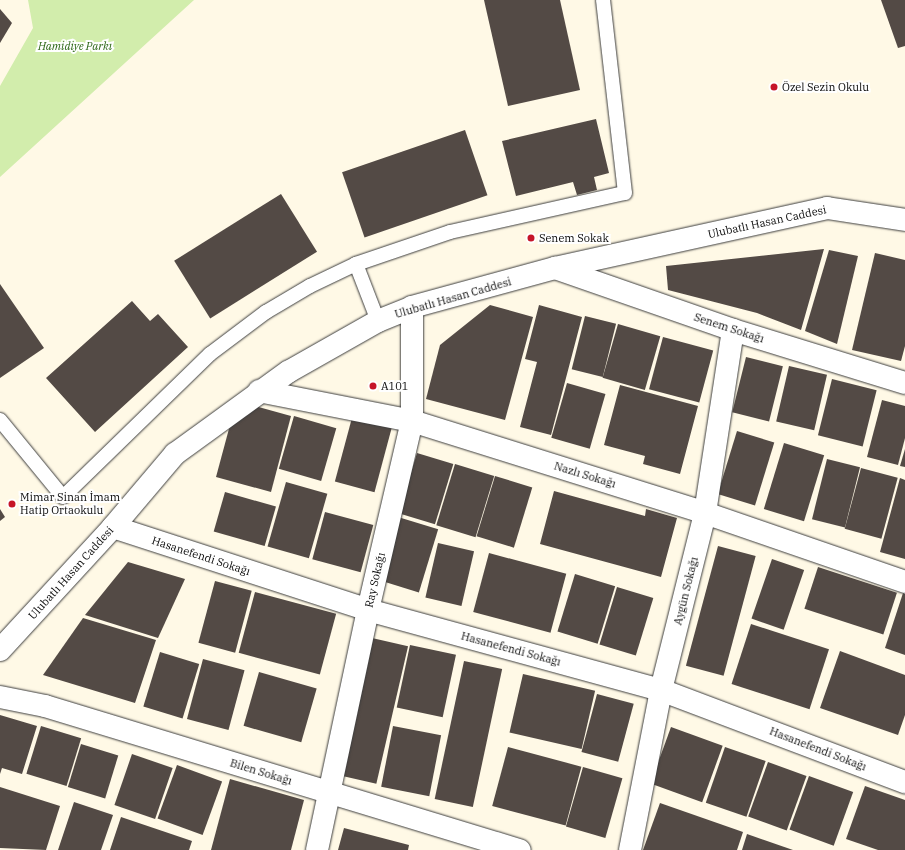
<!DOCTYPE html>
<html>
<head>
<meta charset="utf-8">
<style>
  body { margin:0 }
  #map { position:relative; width:905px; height:850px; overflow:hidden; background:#fff9e6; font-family:"IBM Plex Serif",serif }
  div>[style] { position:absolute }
  .green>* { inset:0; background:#d2edac }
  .building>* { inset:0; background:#534a45; transform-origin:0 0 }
  .roads { filter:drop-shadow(0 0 1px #3d3d3d) drop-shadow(0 0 1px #3d3d3d) }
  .service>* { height:14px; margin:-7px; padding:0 7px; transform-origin:7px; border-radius:7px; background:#fff }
  .minor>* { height:22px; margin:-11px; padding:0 11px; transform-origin:11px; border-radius:11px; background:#fff }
  .tertiary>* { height:22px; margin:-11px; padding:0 11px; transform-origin:11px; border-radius:11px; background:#fff }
  .dots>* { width:11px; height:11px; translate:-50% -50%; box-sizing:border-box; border:2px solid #fff; border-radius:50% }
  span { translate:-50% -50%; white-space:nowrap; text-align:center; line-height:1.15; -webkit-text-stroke:4px #fff; paint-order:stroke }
  .park-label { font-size:11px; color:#2b6615; font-style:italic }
  .poi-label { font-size:11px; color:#0a0a0a }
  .left { translate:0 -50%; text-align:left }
  .street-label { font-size:11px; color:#0a0a0a }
</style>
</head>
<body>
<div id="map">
  <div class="green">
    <div style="clip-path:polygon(28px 0,194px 0,0 177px,0 86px,33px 28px)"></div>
  </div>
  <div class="building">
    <div style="clip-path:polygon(484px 0,560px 0,580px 90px,508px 106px)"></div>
    <div style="clip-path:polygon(881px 0,905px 0,905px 46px,898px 48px)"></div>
    <div style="clip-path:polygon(0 9px,12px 23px,0 43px)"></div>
    <div style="clip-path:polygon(596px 119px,609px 173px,594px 177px,597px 190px,577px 195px,573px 182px,516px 196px,502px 141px)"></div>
    <div style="left:465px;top:130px;width:69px;height:130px;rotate:71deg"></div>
    <div style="left:281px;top:194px;width:68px;height:126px;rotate:58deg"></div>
    <div style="clip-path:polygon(824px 249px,801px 330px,757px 313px,668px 290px,666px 266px)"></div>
    <div style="clip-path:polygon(829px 250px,858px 256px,837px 344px,805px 331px)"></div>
    <div style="clip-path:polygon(875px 253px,905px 260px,905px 346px,901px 361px,852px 350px)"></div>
    <div style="clip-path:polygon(0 284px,44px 348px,0 378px)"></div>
    <div style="clip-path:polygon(132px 301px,150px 321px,158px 314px,188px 347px,95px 432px,46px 378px)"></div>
    <div style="clip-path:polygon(490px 305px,533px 317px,505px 420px,426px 399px,440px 345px)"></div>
    <div style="clip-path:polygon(539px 305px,582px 317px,551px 435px,520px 427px,537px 362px,525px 359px)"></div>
    <div style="left:585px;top:316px;width:32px;height:55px;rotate:14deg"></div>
    <div style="left:618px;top:324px;width:44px;height:56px;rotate:16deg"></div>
    <div style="left:663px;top:337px;width:52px;height:54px;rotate:15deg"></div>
    <div style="left:746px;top:357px;width:38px;height:57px;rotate:14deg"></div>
    <div style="left:789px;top:366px;width:39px;height:57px;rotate:13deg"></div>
    <div style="left:832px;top:379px;width:46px;height:58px;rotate:14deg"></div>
    <div style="left:567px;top:383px;width:40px;height:57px;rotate:16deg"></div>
    <div style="clip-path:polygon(620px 385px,698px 406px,680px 474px,643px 464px,645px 456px,604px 445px)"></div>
    <div style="clip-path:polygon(882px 400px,905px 406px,905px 438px,898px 465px,867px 457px)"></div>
    <div style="clip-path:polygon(251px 405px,291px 416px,271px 492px,216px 477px,230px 425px)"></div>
    <div style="left:353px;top:414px;width:41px;height:70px;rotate:15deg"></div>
    <div style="left:294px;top:416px;width:44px;height:55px;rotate:16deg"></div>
    <div style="left:737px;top:431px;width:39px;height:66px;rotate:17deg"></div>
    <div style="left:784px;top:443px;width:42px;height:69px;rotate:17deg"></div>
    <div style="clip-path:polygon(905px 449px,905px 467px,900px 466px)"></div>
    <div style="left:417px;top:453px;width:38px;height:63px;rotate:17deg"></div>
    <div style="left:827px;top:459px;width:34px;height:62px;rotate:14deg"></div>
    <div style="left:455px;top:464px;width:41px;height:64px;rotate:17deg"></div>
    <div style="left:861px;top:468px;width:38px;height:63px;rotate:15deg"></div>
    <div style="left:495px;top:476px;width:39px;height:63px;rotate:17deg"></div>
    <div style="clip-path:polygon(900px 478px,905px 480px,905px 559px,880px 552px)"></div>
    <div style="left:286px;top:482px;width:43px;height:67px;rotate:16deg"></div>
    <div style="clip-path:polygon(554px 491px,645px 516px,646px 509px,677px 518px,661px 577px,540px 544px)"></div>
    <div style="left:225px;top:492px;width:53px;height:41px;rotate:16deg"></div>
    <div style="clip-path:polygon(0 509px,5px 517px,0 521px)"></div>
    <div style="left:325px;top:512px;width:50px;height:49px;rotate:15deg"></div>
    <div style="left:398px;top:517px;width:42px;height:66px;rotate:17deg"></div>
    <div style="left:438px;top:543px;width:37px;height:56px;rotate:13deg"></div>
    <div style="left:718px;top:546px;width:39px;height:124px;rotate:15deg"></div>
    <div style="left:489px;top:553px;width:80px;height:61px;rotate:15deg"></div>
    <div style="left:772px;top:559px;width:34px;height:63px;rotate:19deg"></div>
    <div style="clip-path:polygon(128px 562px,185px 579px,158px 638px,85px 615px)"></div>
    <div style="left:818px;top:567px;width:83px;height:44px;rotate:18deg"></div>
    <div style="left:575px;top:574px;width:42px;height:60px;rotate:17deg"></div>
    <div style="left:215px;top:581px;width:38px;height:64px;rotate:15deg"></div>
    <div style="left:617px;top:587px;width:38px;height:60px;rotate:17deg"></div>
    <div style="left:255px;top:592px;width:84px;height:63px;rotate:15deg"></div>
    <div style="clip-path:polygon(903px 593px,905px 594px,905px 655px,885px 648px)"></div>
    <div style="clip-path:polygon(83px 618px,156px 640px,135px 703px,43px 675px)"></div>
    <div style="left:751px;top:624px;width:82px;height:63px;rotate:18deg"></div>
    <div style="left:372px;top:638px;width:37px;height:141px;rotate:13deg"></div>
    <div style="left:410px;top:645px;width:47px;height:64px;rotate:12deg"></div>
    <div style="clip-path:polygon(840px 651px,905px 675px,905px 715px,898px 735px,820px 708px)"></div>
    <div style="left:160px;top:652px;width:41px;height:57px;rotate:17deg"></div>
    <div style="left:203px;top:659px;width:43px;height:62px;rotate:15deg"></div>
    <div style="left:464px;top:661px;width:39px;height:141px;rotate:12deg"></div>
    <div style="left:259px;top:672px;width:60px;height:56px;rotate:16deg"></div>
    <div style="left:523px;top:674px;width:74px;height:60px;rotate:13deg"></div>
    <div style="left:597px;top:694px;width:38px;height:60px;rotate:15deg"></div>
    <div style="clip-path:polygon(0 715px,37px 726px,22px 774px,2px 768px,0 774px)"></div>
    <div style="left:41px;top:726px;width:42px;height:50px;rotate:17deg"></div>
    <div style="left:393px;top:726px;width:49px;height:62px;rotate:11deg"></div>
    <div style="left:671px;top:727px;width:55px;height:60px;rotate:20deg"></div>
    <div style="left:81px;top:744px;width:39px;height:45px;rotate:17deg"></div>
    <div style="left:508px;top:747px;width:76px;height:61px;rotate:15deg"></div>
    <div style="left:725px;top:747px;width:43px;height:59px;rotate:19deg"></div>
    <div style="left:132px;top:754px;width:43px;height:54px;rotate:19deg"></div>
    <div style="left:768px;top:762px;width:41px;height:58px;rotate:20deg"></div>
    <div style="left:177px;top:765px;width:48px;height:57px;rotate:20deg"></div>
    <div style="left:583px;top:767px;width:41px;height:62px;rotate:16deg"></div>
    <div style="left:809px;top:776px;width:47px;height:57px;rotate:20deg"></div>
    <div style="clip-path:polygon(230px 779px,304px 800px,291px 850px,211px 850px)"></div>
    <div style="clip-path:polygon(865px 786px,905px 800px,905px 850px,878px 850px,846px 839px)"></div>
    <div style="clip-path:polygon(0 787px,60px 806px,46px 850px,0 848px)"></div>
    <div style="clip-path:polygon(74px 802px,113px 815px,101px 850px,58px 850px)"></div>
    <div style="clip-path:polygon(660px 803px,743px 832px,737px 850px,643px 850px)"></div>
    <div style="clip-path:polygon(121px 817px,192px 841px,189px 850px,110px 850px)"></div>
    <div style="clip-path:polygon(344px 828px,409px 845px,408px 850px,338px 850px)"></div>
    <div style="clip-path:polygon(747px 834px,793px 850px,742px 850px)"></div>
  </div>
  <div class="roads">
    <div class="service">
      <div style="left:356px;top:264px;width:61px;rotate:68.9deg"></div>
      <div style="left:0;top:420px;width:99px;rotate:50.7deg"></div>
      <div style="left:63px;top:497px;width:205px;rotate:-44.2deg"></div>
      <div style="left:210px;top:354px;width:70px;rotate:-36.9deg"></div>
      <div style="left:266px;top:312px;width:51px;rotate:-30.6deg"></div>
      <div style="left:310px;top:286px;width:51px;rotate:-25.6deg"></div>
      <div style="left:356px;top:264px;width:99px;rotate:-18.8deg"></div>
      <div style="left:450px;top:232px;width:179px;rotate:-12.6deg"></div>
      <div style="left:625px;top:193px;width:194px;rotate:-96.5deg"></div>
    </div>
    <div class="minor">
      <div style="left:555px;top:268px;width:188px;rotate:19.2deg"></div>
      <div style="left:733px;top:330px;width:180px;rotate:17.1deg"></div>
      <div style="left:259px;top:391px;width:156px;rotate:11.1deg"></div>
      <div style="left:412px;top:421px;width:307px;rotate:17.4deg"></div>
      <div style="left:705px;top:513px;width:212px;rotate:19deg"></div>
      <div style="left:113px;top:527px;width:268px;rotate:18deg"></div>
      <div style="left:368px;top:610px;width:304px;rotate:15.3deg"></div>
      <div style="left:661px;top:690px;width:261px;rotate:20.7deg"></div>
      <div style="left:0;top:697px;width:46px;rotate:11.3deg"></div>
      <div style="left:45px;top:706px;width:496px;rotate:16.9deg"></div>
      <div style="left:317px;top:850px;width:245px;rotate:-78deg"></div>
      <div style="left:368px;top:610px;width:194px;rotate:-76.9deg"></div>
      <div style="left:412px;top:421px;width:114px;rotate:-90deg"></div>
      <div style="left:630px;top:850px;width:163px;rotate:-79deg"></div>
      <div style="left:661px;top:690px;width:182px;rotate:-76deg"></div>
      <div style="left:705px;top:513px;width:185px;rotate:-81.3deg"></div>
    </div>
    <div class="tertiary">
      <div style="left:0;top:650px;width:167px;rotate:-47.4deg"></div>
      <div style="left:113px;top:527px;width:96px;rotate:-49.7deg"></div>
      <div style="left:175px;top:454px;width:140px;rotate:-36deg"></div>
      <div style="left:288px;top:372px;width:103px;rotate:-29.5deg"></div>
      <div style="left:378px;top:321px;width:37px;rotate:-22deg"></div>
      <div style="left:412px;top:307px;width:148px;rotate:-15.3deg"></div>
      <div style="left:555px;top:268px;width:279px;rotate:-12.4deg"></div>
      <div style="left:827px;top:208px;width:79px;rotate:8.7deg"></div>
    </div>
  </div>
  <div class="dots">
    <div style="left:774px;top:87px;background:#c61529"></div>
    <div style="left:531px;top:238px;background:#c61529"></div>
    <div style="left:373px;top:386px;background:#c61529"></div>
    <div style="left:12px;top:504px;background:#c61529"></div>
  </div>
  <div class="park-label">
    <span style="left:75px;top:46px">Hamidiye Parkı</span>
  </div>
  <div class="poi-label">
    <span class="left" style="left:782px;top:87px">Özel Sezin Okulu</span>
    <span class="left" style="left:539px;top:238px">Senem Sokak</span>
    <span class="left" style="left:381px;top:386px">A101</span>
    <span class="left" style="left:20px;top:504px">Mimar Sinan İmam<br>Hatip Ortaokulu</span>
  </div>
  <div class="street-label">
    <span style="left:767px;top:222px;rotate:-12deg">Ulubatlı Hasan Caddesi</span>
    <span style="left:453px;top:298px;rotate:-16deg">Ulubatlı Hasan Caddesi</span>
    <span style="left:729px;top:328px;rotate:18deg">Senem Sokağı</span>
    <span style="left:585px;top:475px;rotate:17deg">Nazlı Sokağı</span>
    <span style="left:201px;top:556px;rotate:18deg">Hasanefendi Sokağı</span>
    <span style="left:71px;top:573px;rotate:-48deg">Ulubatlı Hasan Caddesi</span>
    <span style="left:375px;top:580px;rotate:-77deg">Ray Sokağı</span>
    <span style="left:686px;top:591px;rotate:-76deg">Aygün Sokağı</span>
    <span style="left:511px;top:649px;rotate:15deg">Hasanefendi Sokağı</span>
    <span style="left:818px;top:749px;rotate:21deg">Hasanefendi Sokağı</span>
    <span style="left:261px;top:772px;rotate:17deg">Bilen Sokağı</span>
  </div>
</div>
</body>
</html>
